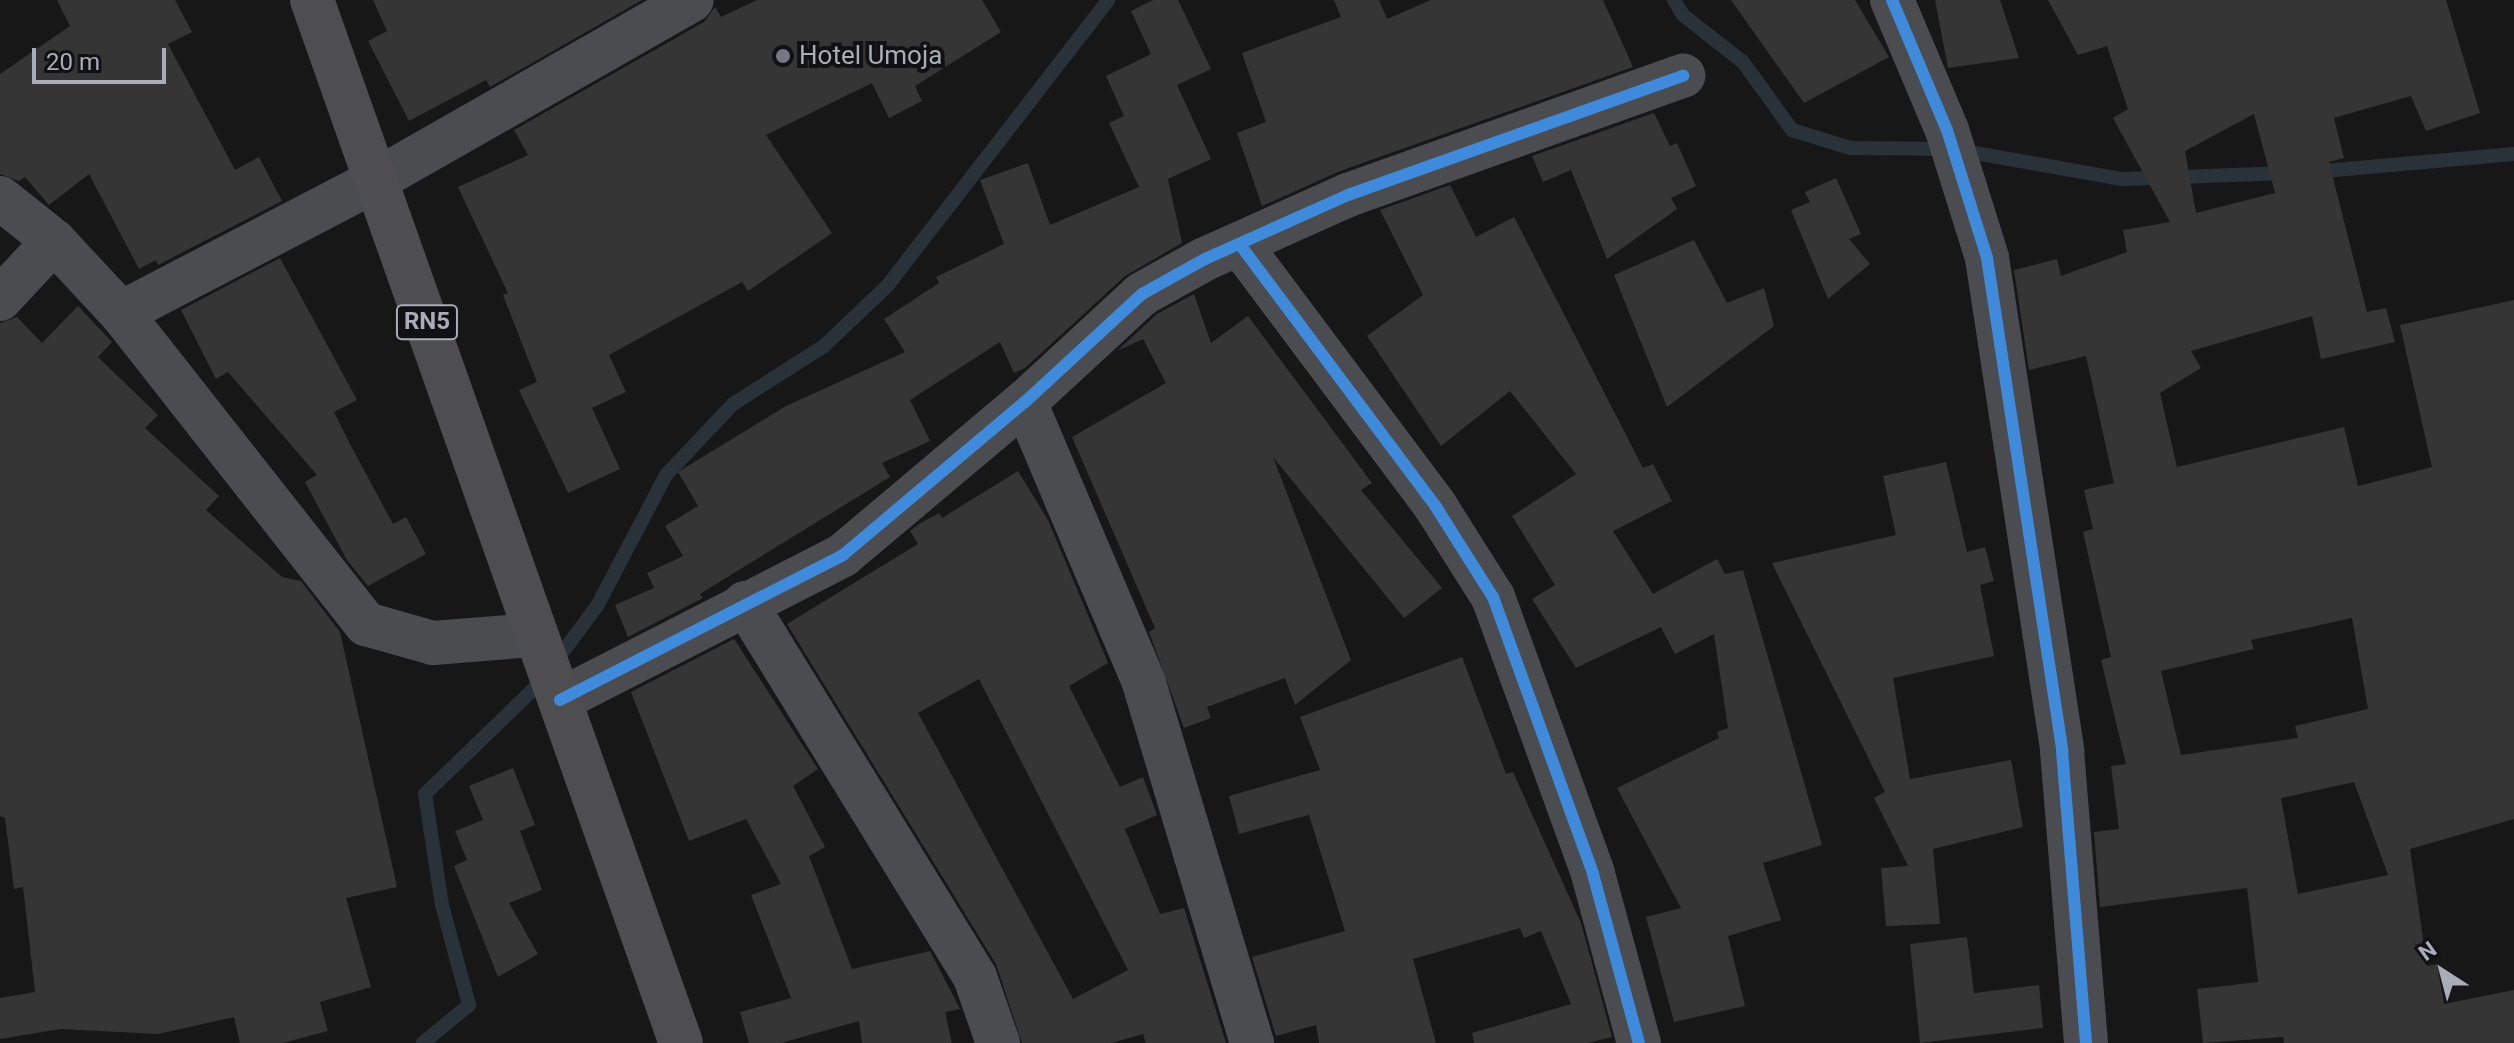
<!DOCTYPE html>
<html>
<head>
<meta charset="utf-8">
<style>
  body { margin:0 }
  #map { position:relative; width:2514px; height:1043px; overflow:hidden; background:#171717; font-family:Roboto,sans-serif }
  div>[style] { position:absolute }
  .stream>* { height:14px; margin:-7px; padding:0 7px; transform-origin:7px; border-radius:7px; background:#2a3239 }
  .building>* { inset:0; background:#353536 }
  .street>* { height:44px; margin:-22px; padding:0 22px; transform-origin:22px; border-radius:22px; background:#4b4c50 }
  .highway>* { height:44px; margin:-22px; padding:0 22px; transform-origin:22px; border-radius:22px; background:#4e4e51 }
  .cycleway>* { height:12px; margin:-6px; padding:0 6px; transform-origin:6px; border-radius:6px; background:#408adc }
  .dots>* { width:22px; height:22px; translate:-50% -50%; box-sizing:border-box; border:4px solid #111113; border-radius:50% }
  span { translate:-50% -50%; white-space:nowrap; text-align:center; line-height:1.15; -webkit-text-stroke:8px #111113; paint-order:stroke }
  .shield-label span { padding:2px 6px; background:#111113; border:2px solid; border-radius:6px; -webkit-text-stroke-width:0 }
  .shield-label { font-size:24px; color:#a8adb8; font-weight:700 }
  .poi-label { font-size:26px; color:#a8adb8 }
  .left { translate:0 -50%; text-align:left }
  .north { position:absolute; left:2402px; top:931px; width:80px; height:80px; -webkit-text-stroke:6px #111113; paint-order:stroke; rotate:324deg; font-size:22px; font-weight:700; line-height:32px; text-align:center; color:#a8adb8 }
  .north::after { content:''; display:block; margin:auto; width:28px; height:36px; background:#a8adb8; clip-path:polygon(50% 0,100% 100%,50% 72%,0 100%) }
  .scale { position:absolute; left:32px; top:48px; width:134px; height:36px; box-sizing:border-box; border:4px solid #a8adb8; border-top:0; padding-left:10px; font-size:24px; line-height:28px; white-space:nowrap; color:#a8adb8; -webkit-text-stroke:6px #111113; paint-order:stroke }
</style>
</head>
<body>
<div id="map">
  <div class="stream">
    <div style="left:1674px;top:0;width:17px;rotate:59deg"></div>
    <div style="left:1683px;top:15px;width:76px;rotate:38.1deg"></div>
    <div style="left:1743px;top:62px;width:84px;rotate:54.2deg"></div>
    <div style="left:1792px;top:130px;width:61px;rotate:17.2deg"></div>
    <div style="left:1850px;top:148px;width:102px;rotate:0.6deg"></div>
    <div style="left:1952px;top:149px;width:173px;rotate:10deg"></div>
    <div style="left:2122px;top:179px;width:167px;rotate:-2.1deg"></div>
    <div style="left:2313px;top:172px;width:202px;rotate:-5.1deg"></div>
    <div style="left:423px;top:1043px;width:60px;rotate:-39.6deg"></div>
    <div style="left:469px;top:1005px;width:104px;rotate:-105.1deg"></div>
    <div style="left:442px;top:905px;width:112px;rotate:-98.7deg"></div>
    <div style="left:425px;top:794px;width:158px;rotate:-44deg"></div>
    <div style="left:539px;top:684px;width:97px;rotate:-53.4deg"></div>
    <div style="left:597px;top:606px;width:148px;rotate:-62.2deg"></div>
    <div style="left:666px;top:475px;width:98px;rotate:-46.7deg"></div>
    <div style="left:733px;top:404px;width:108px;rotate:-32.5deg"></div>
    <div style="left:824px;top:346px;width:88px;rotate:-43.6deg"></div>
    <div style="left:888px;top:285px;width:360px;rotate:-52.3deg"></div>
  </div>
  <div class="building">
    <div style="clip-path:polygon(57px 0,175px 0,192px 32px,168px 44px,235px 170px,259px 157px,282px 201px,158px 265px,156px 260px,139px 269px,89px 174px,49px 205px,25px 177px,19px 181px,0 174px,0 74px,70px 26px)"></div>
    <div style="clip-path:polygon(373px 0,642px 0,490px 87px,486px 80px,409px 121px,368px 41px,387px 31px)"></div>
    <div style="clip-path:polygon(757px 0,982px 0,1001px 32px,915px 86px,922px 101px,889px 118px,872px 83px,766px 135px,832px 233px,748px 291px,742px 282px,609px 355px,626px 392px,592px 408px,620px 469px,568px 493px,519px 390px,537px 382px,503px 295px,508px 293px,458px 187px,528px 155px,514px 130px,704px 22px,715px 7px,721px 17px)"></div>
    <div style="clip-path:polygon(1153px 0,1178px 0,1211px 69px,1177px 85px,1211px 159px,1168px 179px,1182px 243px,1125px 276px,1025px 368px,1014px 373px,1000px 342px,910px 400px,930px 441px,882px 463px,890px 477px,700px 594px,703px 598px,628px 637px,615px 605px,654px 588px,647px 573px,683px 556px,665px 526px,698px 506px,678px 472px,786px 406px,905px 352px,884px 319px,939px 283px,936px 277px,1004px 244px,980px 180px,1028px 163px,1050px 225px,1139px 187px,1109px 123px,1124px 116px,1106px 76px,1151px 54px,1131px 11px)"></div>
    <div style="clip-path:polygon(1334px 0,1379px 0,1387px 19px,1431px 0,1603px 0,1633px 67px,1340px 171px,1262px 206px,1237px 133px,1266px 122px,1242px 53px,1341px 17px)"></div>
    <div style="clip-path:polygon(1731px 0,1855px 0,1889px 57px,1804px 103px)"></div>
    <div style="clip-path:polygon(1935px 0,2000px 0,2019px 58px,1948px 68px)"></div>
    <div style="clip-path:polygon(evenodd,2048px 0,2446px 0,2480px 113px,2426px 131px,2411px 96px,2334px 118px,2344px 158px,2329px 162px,2367px 312px,2386px 308px,2395px 342px,2321px 359px,2312px 316px,2191px 351px,2201px 368px,2160px 393px,2177px 467px,2344px 427px,2358px 486px,2432px 467px,2400px 325px,2514px 300px,2514px 819px,2410px 849px,2427px 966px,2437px 964px,2444px 1004px,2514px 990px,2514px 1043px,2284px 1043px,2283px 1037px,2203px 1043px,2197px 989px,2258px 982px,2247px 888px,2100px 907px,2094px 832px,2119px 829px,2111px 766px,2126px 764px,2101px 660px,2111px 657px,2083px 532px,2093px 529px,2084px 490px,2114px 483px,2086px 356px,2029px 370px,2014px 270px,2057px 259px,2061px 276px,2127px 252px,2123px 230px,2170px 222px,2113px 118px,2128px 109px,2107px 46px,2078px 55px,2048px 0,2254px 114px,2275px 193px,2196px 213px,2185px 151px,2254px 114px,2048px 0,2352px 618px,2368px 709px,2295px 726px,2298px 738px,2181px 755px,2161px 671px,2254px 649px,2251px 640px,2352px 618px,2048px 0,2354px 782px,2388px 875px,2298px 894px,2281px 798px,2354px 782px)"></div>
    <div style="clip-path:polygon(1654px 113px,1670px 146px,1677px 143px,1696px 186px,1671px 198px,1677px 209px,1607px 259px,1571px 170px,1543px 182px,1532px 156px)"></div>
    <div style="clip-path:polygon(1836px 178px,1861px 234px,1849px 239px,1870px 264px,1828px 299px,1791px 210px,1810px 202px,1805px 192px)"></div>
    <div style="clip-path:polygon(1450px 185px,1476px 237px,1514px 217px,1643px 468px,1653px 464px,1672px 501px,1613px 531px,1653px 594px,1717px 559px,1725px 574px,1743px 570px,1822px 845px,1763px 863px,1781px 920px,1728px 936px,1745px 1006px,1674px 1022px,1646px 917px,1681px 908px,1617px 788px,1719px 738px,1717px 732px,1728px 728px,1714px 634px,1675px 654px,1661px 627px,1576px 668px,1532px 599px,1555px 585px,1512px 516px,1576px 474px,1510px 391px,1441px 446px,1367px 336px,1423px 295px,1380px 210px)"></div>
    <div style="clip-path:polygon(1694px 240px,1727px 303px,1764px 288px,1774px 326px,1667px 407px,1614px 275px)"></div>
    <div style="clip-path:polygon(280px 258px,357px 400px,334px 412px,351px 446px,393px 524px,406px 517px,426px 554px,368px 586px,347px 560px,305px 482px,317px 475px,228px 372px,216px 379px,181px 310px)"></div>
    <div style="clip-path:polygon(1194px 294px,1211px 343px,1248px 316px,1372px 483px,1361px 490px,1442px 588px,1404px 618px,1273px 457px,1351px 660px,1295px 705px,1285px 678px,1207px 707px,1211px 718px,1184px 728px,1149px 632px,1155px 628px,1072px 437px,1166px 383px,1143px 339px,1117px 351px,1157px 314px)"></div>
    <div style="clip-path:polygon(78px 306px,112px 342px,98px 357px,158px 415px,145px 428px,219px 496px,206px 510px,282px 577px,301px 581px,340px 632px,397px 887px,346px 898px,371px 987px,320px 1002px,328px 1031px,283px 1043px,240px 1043px,234px 1017px,158px 1034px,60px 1029px,0 1039px,0 998px,35px 992px,23px 887px,14px 889px,5px 818px,0 816px,0 323px,17px 317px,42px 343px)"></div>
    <div style="clip-path:polygon(1946px 462px,1967px 552px,1985px 547px,1994px 581px,1980px 585px,1994px 656px,1893px 678px,1910px 779px,2011px 760px,2023px 827px,1933px 849px,1940px 924px,1886px 926px,1881px 868px,1908px 866px,1874px 798px,1885px 792px,1772px 563px,1896px 535px,1883px 476px)"></div>
    <div style="clip-path:polygon(evenodd,1018px 471px,1048px 520px,1108px 663px,1069px 686px,1120px 787px,1143px 777px,1157px 815px,1125px 829px,1160px 914px,1184px 908px,1226px 1043px,1146px 1043px,1143px 1034px,1111px 1043px,1022px 1043px,996px 964px,787px 624px,918px 544px,910px 531px,919px 524px,939px 513px,942px 518px,1018px 471px,979px 679px,1128px 970px,1073px 999px,918px 713px,979px 679px)"></div>
    <div style="clip-path:polygon(734px 639px,818px 769px,793px 786px,825px 847px,809px 856px,852px 969px,930px 951px,960px 1009px,945px 1012px,952px 1043px,862px 1043px,859px 1021px,781px 1043px,749px 1043px,740px 1012px,791px 998px,751px 895px,781px 884px,746px 819px,689px 841px,631px 692px)"></div>
    <div style="clip-path:polygon(1462px 657px,1506px 774px,1513px 772px,1581px 923px,1612px 1037px,1588px 1043px,1474px 1043px,1472px 1033px,1571px 1004px,1541px 931px,1524px 938px,1520px 928px,1413px 959px,1436px 1043px,1319px 1043px,1316px 1025px,1276px 1036px,1252px 957px,1345px 931px,1309px 815px,1239px 834px,1229px 796px,1320px 770px,1300px 717px)"></div>
    <div style="clip-path:polygon(513px 768px,535px 825px,520px 831px,542px 890px,509px 903px,538px 954px,498px 977px,454px 866px,467px 860px,455px 831px,483px 820px,469px 786px)"></div>
    <div style="clip-path:polygon(1967px 937px,1974px 993px,2039px 985px,2043px 1028px,1920px 1043px,1910px 944px)"></div>
  </div>
  <div class="street">
    <div style="left:1892px;top:0;width:141px;rotate:67.1deg"></div>
    <div style="left:1947px;top:130px;width:134px;rotate:72.6deg"></div>
    <div style="left:1987px;top:258px;width:499px;rotate:81.3deg"></div>
    <div style="left:2062px;top:751px;width:293px;rotate:85.3deg"></div>
    <div style="left:0;top:198px;width:69px;rotate:38.5deg"></div>
    <div style="left:54px;top:241px;width:98px;rotate:47.1deg"></div>
    <div style="left:121px;top:313px;width:396px;rotate:51.8deg"></div>
    <div style="left:366px;top:624px;width:70px;rotate:15.8deg"></div>
    <div style="left:433px;top:643px;width:100px;rotate:-4.6deg"></div>
    <div style="left:1241px;top:246px;width:326px;rotate:53.2deg"></div>
    <div style="left:1436px;top:507px;width:107px;rotate:57.7deg"></div>
    <div style="left:1493px;top:597px;width:294px;rotate:70.1deg"></div>
    <div style="left:1593px;top:874px;width:175px;rotate:74.8deg"></div>
    <div style="left:0;top:299px;width:79px;rotate:-47deg"></div>
    <div style="left:121px;top:313px;width:290px;rotate:-27.5deg"></div>
    <div style="left:378px;top:179px;width:361px;rotate:-29.7deg"></div>
    <div style="left:1025px;top:402px;width:305px;rotate:67deg"></div>
    <div style="left:1144px;top:683px;width:376px;rotate:73.3deg"></div>
    <div style="left:745px;top:603px;width:439px;rotate:58.4deg"></div>
    <div style="left:975px;top:977px;width:70px;rotate:70.8deg"></div>
    <div style="left:560px;top:700px;width:318px;rotate:-27.1deg"></div>
    <div style="left:843px;top:555px;width:238px;rotate:-40.1deg"></div>
    <div style="left:1025px;top:402px;width:159px;rotate:-42.7deg"></div>
    <div style="left:1142px;top:294px;width:72px;rotate:-29.1deg"></div>
    <div style="left:1205px;top:259px;width:157px;rotate:-24.1deg"></div>
    <div style="left:1348px;top:195px;width:356px;rotate:-19.6deg"></div>
  </div>
  <div class="highway">
    <div style="left:312px;top:0;width:1106px;rotate:70.52deg"></div>
  </div>
  <div class="cycleway">
    <div style="left:1892px;top:0;width:141px;rotate:67.1deg"></div>
    <div style="left:1947px;top:130px;width:134px;rotate:72.6deg"></div>
    <div style="left:1987px;top:258px;width:499px;rotate:81.3deg"></div>
    <div style="left:2062px;top:751px;width:293px;rotate:85.3deg"></div>
    <div style="left:1241px;top:246px;width:326px;rotate:53.2deg"></div>
    <div style="left:1436px;top:507px;width:107px;rotate:57.7deg"></div>
    <div style="left:1493px;top:597px;width:294px;rotate:70.1deg"></div>
    <div style="left:1593px;top:874px;width:175px;rotate:74.8deg"></div>
    <div style="left:560px;top:700px;width:318px;rotate:-27.1deg"></div>
    <div style="left:843px;top:555px;width:238px;rotate:-40.1deg"></div>
    <div style="left:1025px;top:402px;width:159px;rotate:-42.7deg"></div>
    <div style="left:1142px;top:294px;width:72px;rotate:-29.1deg"></div>
    <div style="left:1205px;top:259px;width:157px;rotate:-24.1deg"></div>
    <div style="left:1348px;top:195px;width:356px;rotate:-19.6deg"></div>
  </div>
  <div class="dots">
    <div style="left:783px;top:56px;background:#757880"></div>
  </div>
  <div class="shield-label">
    <span style="left:427px;top:322px">RN5</span>
  </div>
  <div class="poi-label">
    <span class="left" style="left:799px;top:56px">Hotel Umoja</span>
  </div>
  <div class="north">N</div>
  <div class="scale">20 m</div>
</div>
</body>
</html>
